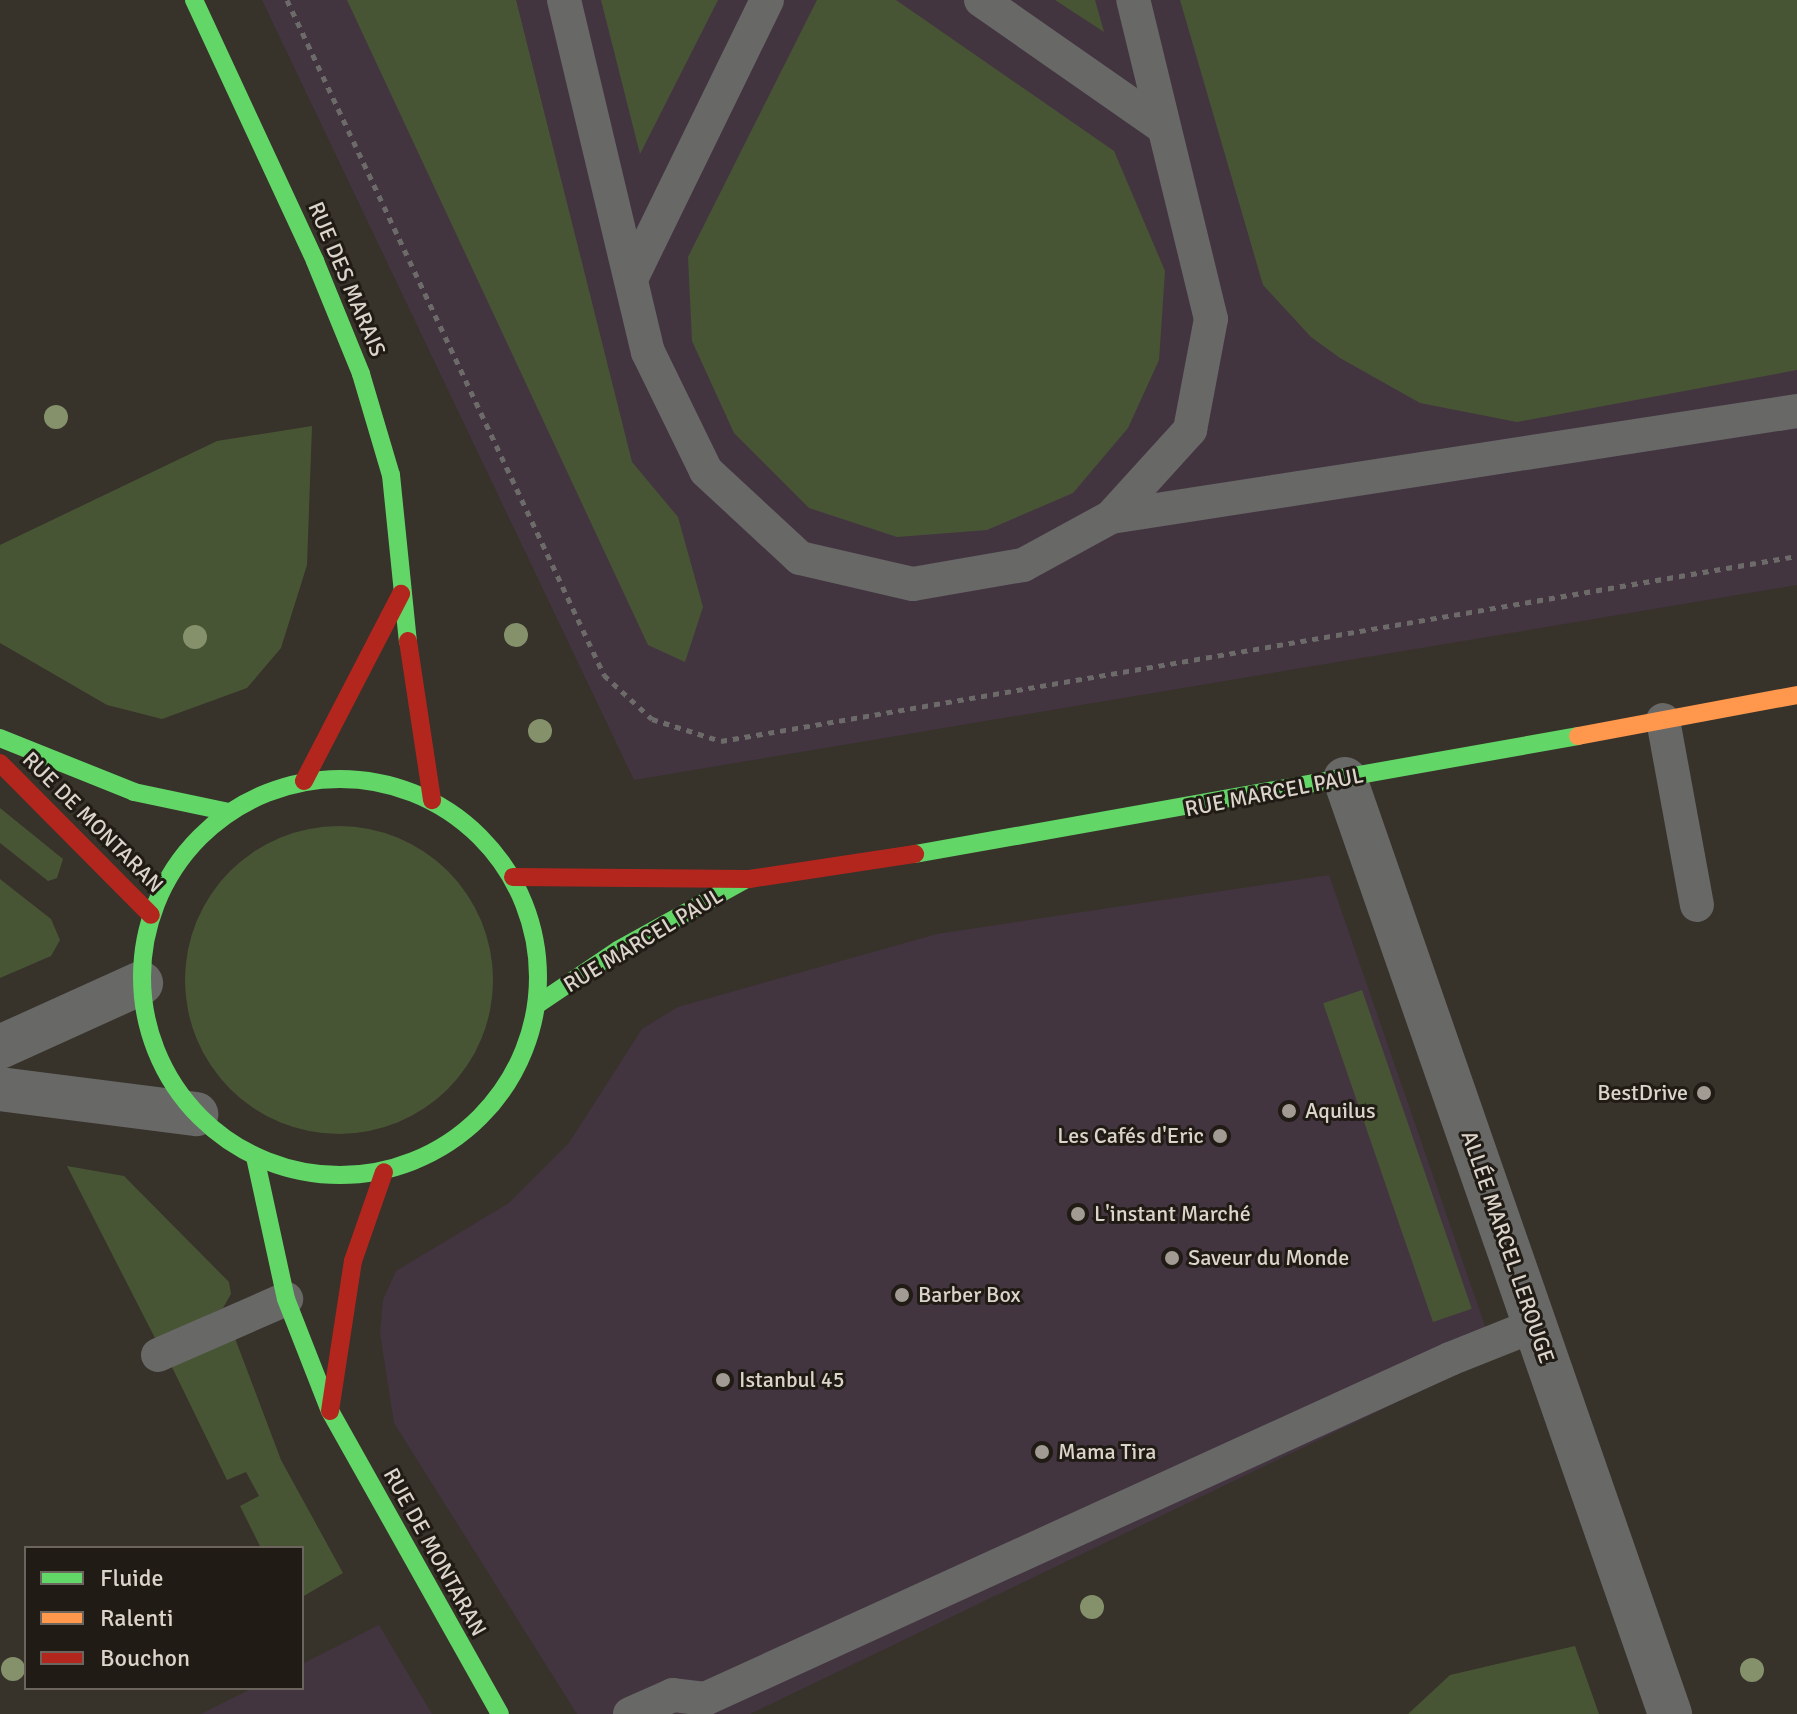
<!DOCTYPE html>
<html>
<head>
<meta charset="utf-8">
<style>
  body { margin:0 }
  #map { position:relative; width:1797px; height:1714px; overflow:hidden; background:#37322a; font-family:Signika,sans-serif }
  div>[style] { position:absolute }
  .industrial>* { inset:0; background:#433540 }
  .green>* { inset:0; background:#485535; transform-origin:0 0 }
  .round { border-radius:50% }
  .path>* { height:5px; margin-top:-2.5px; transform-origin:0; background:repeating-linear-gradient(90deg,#6d6b69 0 6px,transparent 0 12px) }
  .lane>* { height:34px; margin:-17px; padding:0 17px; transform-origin:17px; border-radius:17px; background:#686867 }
  .street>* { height:44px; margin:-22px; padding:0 22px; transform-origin:22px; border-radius:22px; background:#686867 }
  .fast>* { height:18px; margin:-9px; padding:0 9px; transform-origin:9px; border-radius:9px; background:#63d668 }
  .fast>.ring { margin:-9px; padding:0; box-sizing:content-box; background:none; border:18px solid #63d668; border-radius:50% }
  .slow>* { height:18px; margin:-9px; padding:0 9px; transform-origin:9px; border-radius:9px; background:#ff974d }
  .jam>* { height:18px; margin:-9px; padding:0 9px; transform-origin:9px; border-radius:9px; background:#b3261e }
  .trees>* { width:24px; height:24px; margin:-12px; border-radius:50%; background:#84916a }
  .dots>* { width:22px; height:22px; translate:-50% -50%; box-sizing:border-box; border:4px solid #201b14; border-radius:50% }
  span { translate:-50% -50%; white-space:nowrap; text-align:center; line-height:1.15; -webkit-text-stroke:6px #201b14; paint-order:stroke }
  .street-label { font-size:22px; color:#dbd4cb }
  .poi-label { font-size:22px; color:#dbd4cb }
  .right { translate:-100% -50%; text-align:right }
  .left { translate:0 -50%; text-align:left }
  .legend { position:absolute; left:24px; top:1546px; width:280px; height:144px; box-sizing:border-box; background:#201b14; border:2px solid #6b655d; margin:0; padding:10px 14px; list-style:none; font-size:24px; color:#dbd4cb }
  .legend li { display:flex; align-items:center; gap:16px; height:40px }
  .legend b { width:40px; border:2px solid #6b655d }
</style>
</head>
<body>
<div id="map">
  <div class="industrial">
    <div style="clip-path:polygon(262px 0,1797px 0,1797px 585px,634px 780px)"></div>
    <div style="clip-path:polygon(1329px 875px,1495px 1355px,750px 1714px,577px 1714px,394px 1423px,380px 1333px,383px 1300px,396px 1271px,509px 1203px,569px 1143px,642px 1029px,678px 1007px,937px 934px)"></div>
    <div style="clip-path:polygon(379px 1625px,432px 1714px,201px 1714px,253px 1688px,302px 1688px,302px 1664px)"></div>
  </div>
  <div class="green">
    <div style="clip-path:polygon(347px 0,516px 0,632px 462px,678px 517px,703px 607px,685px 662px,648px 645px)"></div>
    <div style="clip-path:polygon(601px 0,718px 0,640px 154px)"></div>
    <div style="clip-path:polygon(817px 0,896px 0,1114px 151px,1165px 271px,1159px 360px,1128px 428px,1073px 493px,987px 530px,897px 537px,809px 508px,734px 433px,692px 341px,688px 257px)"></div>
    <div style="clip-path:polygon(1055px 0,1095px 0,1104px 32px)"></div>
    <div style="clip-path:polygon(1180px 0,1797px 0,1797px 370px,1517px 422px,1420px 403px,1340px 358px,1311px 337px,1263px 285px)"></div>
    <div style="clip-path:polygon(312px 426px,307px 565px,281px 648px,247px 688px,162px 719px,107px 705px,0 643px,0 545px,217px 441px)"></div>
    <div style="clip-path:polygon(0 808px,63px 859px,57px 878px,48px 881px,0 843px)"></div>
    <div class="round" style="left:185px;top:826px;width:308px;height:308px"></div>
    <div style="clip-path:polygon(0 879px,51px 919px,60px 940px,51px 956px,0 978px)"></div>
    <div style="left:1362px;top:990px;width:337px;height:41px;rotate:71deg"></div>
    <div style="clip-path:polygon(67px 1166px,124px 1176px,229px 1282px,231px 1294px,223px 1308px,156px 1340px)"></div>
    <div style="clip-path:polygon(233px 1333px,281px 1460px,343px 1573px,302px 1597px,302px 1548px,261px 1548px,240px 1506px,259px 1496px,246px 1472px,227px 1480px,169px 1361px)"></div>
    <div style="clip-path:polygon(1575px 1646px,1599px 1714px,1408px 1714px,1450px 1675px)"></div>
  </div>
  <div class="path">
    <div style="left:287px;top:0;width:746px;rotate:64.84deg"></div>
    <div style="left:604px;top:675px;width:65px;rotate:42.5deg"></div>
    <div style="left:652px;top:719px;width:72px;rotate:17.7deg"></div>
    <div style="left:721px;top:741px;width:1092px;rotate:-9.76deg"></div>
  </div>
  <div class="lane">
    <div style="left:564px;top:0;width:362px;rotate:76.6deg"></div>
    <div style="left:648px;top:352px;width:132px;rotate:64deg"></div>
    <div style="left:706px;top:471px;width:128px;rotate:42.8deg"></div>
    <div style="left:800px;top:558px;width:116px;rotate:13deg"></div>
    <div style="left:913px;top:584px;width:112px;rotate:-9.8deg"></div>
    <div style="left:1023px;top:565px;width:100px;rotate:-28.6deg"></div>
    <div style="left:1111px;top:517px;width:118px;rotate:-47.8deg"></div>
    <div style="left:1190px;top:430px;width:113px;rotate:-79.3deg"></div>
    <div style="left:1211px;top:319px;width:328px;rotate:-103.7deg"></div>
    <div style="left:981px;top:0;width:222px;rotate:34.9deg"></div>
    <div style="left:631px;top:279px;width:310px;rotate:-64deg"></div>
    <div style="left:1111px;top:517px;width:694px;rotate:-8.78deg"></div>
    <div style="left:1663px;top:720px;width:188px;rotate:79.6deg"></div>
    <div style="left:158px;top:1355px;width:140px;rotate:-23.6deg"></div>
    <div style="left:630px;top:1714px;width:47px;rotate:-23.8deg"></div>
    <div style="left:673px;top:1695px;width:32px;rotate:7deg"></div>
    <div style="left:705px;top:1699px;width:819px;rotate:-24.53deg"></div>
    <div style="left:1450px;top:1359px;width:92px;rotate:-21.8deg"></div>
  </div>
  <div class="street">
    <div style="left:1345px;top:779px;width:990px;rotate:70.83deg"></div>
    <div style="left:0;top:1047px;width:155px;rotate:-24.4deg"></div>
    <div style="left:0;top:1089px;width:198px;rotate:7.3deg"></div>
  </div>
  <div class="fast">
    <div style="left:194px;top:0;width:288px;rotate:65.1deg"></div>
    <div style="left:315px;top:261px;width:122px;rotate:67.8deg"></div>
    <div style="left:361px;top:374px;width:105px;rotate:73.5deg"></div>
    <div style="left:391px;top:475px;width:167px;rotate:84.2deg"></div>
    <div style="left:0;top:738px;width:144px;rotate:21.9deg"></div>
    <div style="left:134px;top:792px;width:97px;rotate:11.9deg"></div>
    <div class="ring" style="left:142px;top:779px;width:378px;height:378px"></div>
    <div style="left:915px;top:854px;width:673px;rotate:-10.09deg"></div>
    <div style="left:538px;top:1004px;width:97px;rotate:-34deg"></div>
    <div style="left:618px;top:950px;width:145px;rotate:-28.9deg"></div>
    <div style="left:255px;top:1157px;width:145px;rotate:77.7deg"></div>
    <div style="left:286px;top:1299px;width:120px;rotate:68.6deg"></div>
    <div style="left:330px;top:1411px;width:347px;rotate:60.7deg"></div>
  </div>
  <div class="slow">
    <div style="left:1578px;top:736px;width:223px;rotate:-10.6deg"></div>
  </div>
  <div class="jam">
    <div style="left:408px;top:641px;width:161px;rotate:81.4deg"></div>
    <div style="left:0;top:763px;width:214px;rotate:45.2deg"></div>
    <div style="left:304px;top:781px;width:211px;rotate:-62.6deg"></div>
    <div style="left:513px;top:877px;width:236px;rotate:0.5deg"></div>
    <div style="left:749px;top:879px;width:168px;rotate:-8.6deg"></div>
    <div style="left:330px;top:1411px;width:152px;rotate:-81.3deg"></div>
    <div style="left:353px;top:1261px;width:94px;rotate:-70.8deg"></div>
  </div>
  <div class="trees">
    <div style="left:56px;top:417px"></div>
    <div style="left:516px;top:635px"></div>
    <div style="left:195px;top:637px"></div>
    <div style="left:540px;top:731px"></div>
    <div style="left:1092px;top:1607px"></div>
    <div style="left:13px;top:1669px"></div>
    <div style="left:1752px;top:1670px"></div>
  </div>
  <div class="dots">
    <div style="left:1704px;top:1093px;background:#a29b93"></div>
    <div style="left:1289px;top:1111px;background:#a29b93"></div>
    <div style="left:1220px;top:1136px;background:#a29b93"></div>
    <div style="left:1078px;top:1214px;background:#a29b93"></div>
    <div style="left:1172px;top:1258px;background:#a29b93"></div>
    <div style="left:902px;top:1295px;background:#a29b93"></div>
    <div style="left:723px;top:1380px;background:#a29b93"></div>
    <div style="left:1042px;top:1452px;background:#a29b93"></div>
  </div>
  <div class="street-label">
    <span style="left:347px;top:279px;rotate:67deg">RUE DES MARAIS</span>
    <span style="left:1274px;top:792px;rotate:-11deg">RUE MARCEL PAUL</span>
    <span style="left:93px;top:822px;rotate:45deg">RUE DE MONTARAN</span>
    <span style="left:643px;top:940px;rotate:-31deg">RUE MARCEL PAUL</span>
    <span style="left:1508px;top:1247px;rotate:71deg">ALLÉE MARCEL LEROUGE</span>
    <span style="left:435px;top:1552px;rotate:61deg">RUE DE MONTARAN</span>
  </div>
  <div class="poi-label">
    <span class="right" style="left:1688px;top:1093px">BestDrive</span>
    <span class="left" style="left:1305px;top:1111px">Aquilus</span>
    <span class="right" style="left:1204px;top:1136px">Les Cafés d'Eric</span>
    <span class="left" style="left:1094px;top:1214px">L'instant Marché</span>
    <span class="left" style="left:1188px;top:1258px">Saveur du Monde</span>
    <span class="left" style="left:918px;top:1295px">Barber Box</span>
    <span class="left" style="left:739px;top:1380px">Istanbul 45</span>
    <span class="left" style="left:1058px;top:1452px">Mama Tira</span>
  </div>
  <ul class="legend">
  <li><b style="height:10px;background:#63d668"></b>Fluide</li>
  <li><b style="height:10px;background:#ff974d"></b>Ralenti</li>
  <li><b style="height:10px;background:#b3261e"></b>Bouchon</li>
  </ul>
</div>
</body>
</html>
